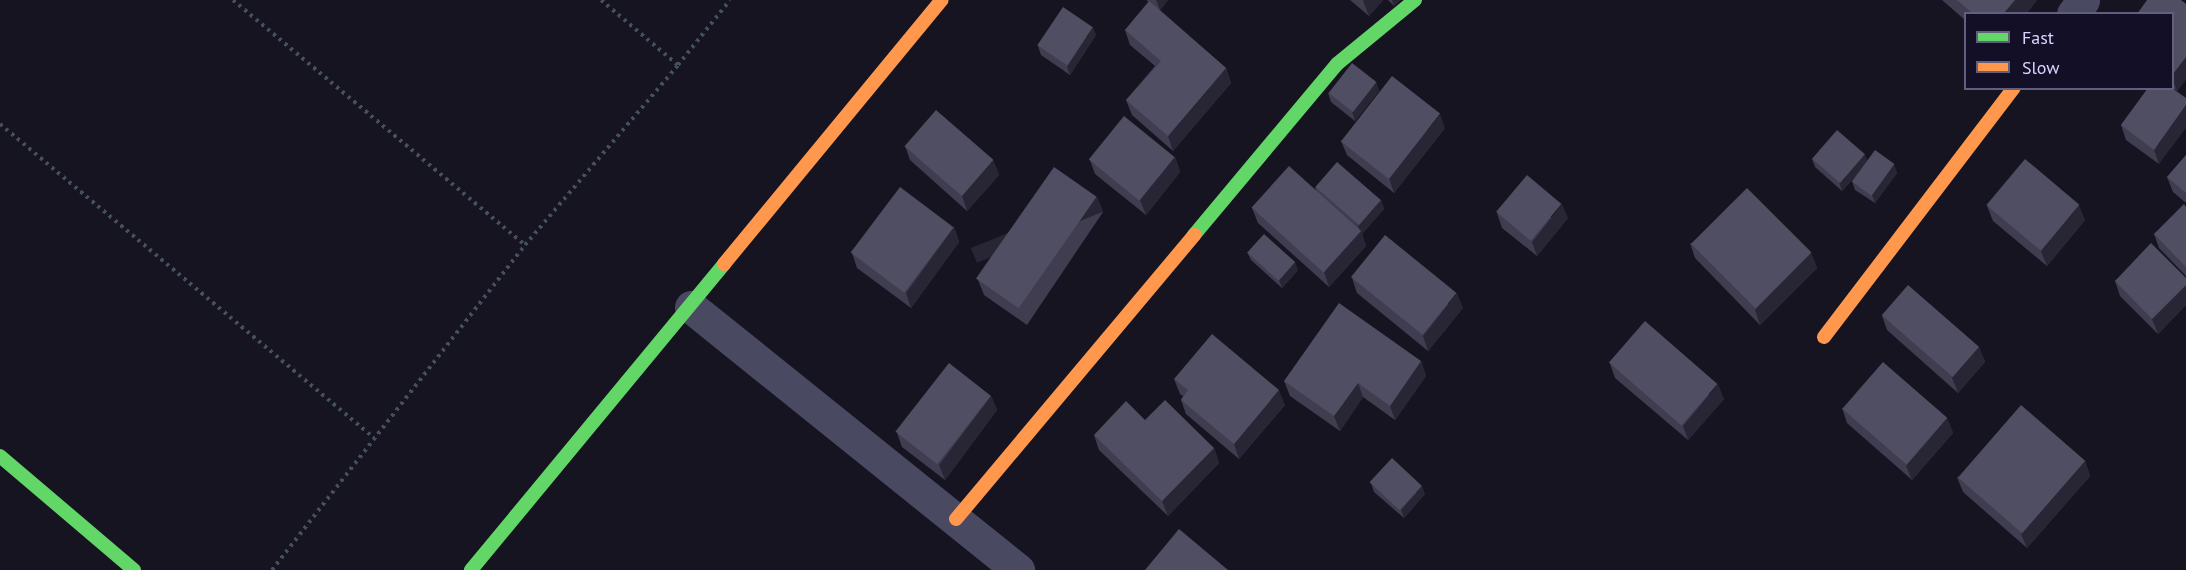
<!DOCTYPE html>
<html>
<head>
<meta charset="utf-8">
<style>
  body { margin:0 }
  #map { position:relative; width:2186px; height:570px; overflow:hidden; background:#161421; font-family:"PT Sans",sans-serif }
  div>[style] { position:absolute }
  .path>* { height:4px; margin-top:-2px; transform-origin:0; background:repeating-linear-gradient(90deg,#44505f 0 3px,transparent 0 7.5px) }
  .street>* { height:33px; margin:-16.5px; padding:0 16.5px; transform-origin:16.5px; border-radius:16.5px; background:#4a4962 }
  .fast>* { height:14px; margin:-7px; padding:0 7px; transform-origin:7px; border-radius:7px; background:#63d668 }
  .slow>* { height:14px; margin:-7px; padding:0 7px; transform-origin:7px; border-radius:7px; background:#ff974d }
  .wall>* { inset:0; background:#403d50 }
  .shaded-wall>* { inset:0; background:#282635; transform-origin:0 0 }
  .building>* { inset:0; background:#504e63; transform-origin:0 0 }
  span { translate:-50% -50%; white-space:nowrap; text-align:center; line-height:1.15; -webkit-text-stroke:4.5px #130f26; paint-order:stroke }
  .legend { position:absolute; left:1964px; top:12px; width:210px; height:78px; box-sizing:border-box; background:#130f26; border:2px solid #625e7d; margin:0; padding:8px 10px; list-style:none; font-size:18px; color:#d9d4ff }
  .legend li { display:flex; align-items:center; gap:12px; height:30px }
  .legend b { width:30px; border:2px solid #625e7d }
</style>
</head>
<body>
<div id="map">
  <div class="path">
    <div style="left:233px;top:0;width:381px;rotate:40deg"></div>
    <div style="left:601px;top:0;width:101px;rotate:40.2deg"></div>
    <div style="left:0;top:124px;width:488px;rotate:40deg"></div>
    <div style="left:272px;top:570px;width:412px;rotate:-52.1deg"></div>
    <div style="left:525px;top:245px;width:236px;rotate:-49.6deg"></div>
    <div style="left:678px;top:65px;width:83px;rotate:-51.3deg"></div>
  </div>
  <div class="street">
    <div style="left:2073px;top:14px;width:17px;rotate:-54deg"></div>
    <div style="left:691px;top:307px;width:420px;rotate:38.8deg"></div>
  </div>
  <div class="fast">
    <div style="left:1194px;top:235px;width:223px;rotate:-50.1deg"></div>
    <div style="left:1337px;top:64px;width:101px;rotate:-39.4deg"></div>
    <div style="left:0;top:456px;width:176px;rotate:40.4deg"></div>
    <div style="left:471px;top:570px;width:397px;rotate:-50.4deg"></div>
  </div>
  <div class="slow">
    <div style="left:724px;top:264px;width:342px;rotate:-50.5deg"></div>
    <div style="left:1824px;top:337px;width:313px;rotate:-52.7deg"></div>
    <div style="left:956px;top:519px;width:371px;rotate:-50deg"></div>
  </div>
  <div class="wall">
    <div style="clip-path:polygon(1146px 0,1168px 0,1160px 10px,1226px 68px,1231px 83px,1173px 151px,1132px 115px,1126px 100px,1155px 66px,1130px 45px,1125px 30px,1149px 2px)"></div>
    <div style="clip-path:polygon(1350px 0,1383px 0,1369px 16px)"></div>
    <div style="clip-path:polygon(1388px 0,1400px 0,1394px 6px)"></div>
    <div style="clip-path:polygon(1942px 0,2037px 0,2026px 14px,1965px 14px,1965px 20px)"></div>
    <div style="clip-path:polygon(2186px 4px,2186px 79px,2177px 91px,2172px 87px,2172px 14px)"></div>
    <div style="clip-path:polygon(1096px 35px,1070px 75px,1041px 55px,1038px 46px)"></div>
    <div style="clip-path:polygon(1376px 82px,1379px 91px,1355px 121px,1331px 102px,1328px 93px)"></div>
    <div style="clip-path:polygon(2148px 88px,2159px 164px,2126px 140px,2121px 125px)"></div>
    <div style="clip-path:polygon(1445px 128px,1394px 193px,1347px 155px,1341px 141px)"></div>
    <div style="clip-path:polygon(905px 146px,993px 160px,999px 175px,967px 211px,910px 160px)"></div>
    <div style="clip-path:polygon(2186px 155px,2186px 203px,2173px 192px,2167px 177px)"></div>
    <div style="clip-path:polygon(1175px 157px,1180px 172px,1146px 215px,1095px 174px,1090px 160px)"></div>
    <div style="clip-path:polygon(1812px 159px,1867px 161px,1897px 173px,1875px 203px,1855px 190px,1852px 181px,1861px 170px,1842px 191px,1815px 167px)"></div>
    <div style="clip-path:polygon(1315px 187px,1381px 200px,1384px 209px,1362px 234px,1366px 246px,1329px 287px,1258px 223px,1252px 208px,1316px 191px)"></div>
    <div style="clip-path:polygon(1097px 197px,1103px 212px,1027px 325px,984px 295px,978px 280px)"></div>
    <div style="clip-path:polygon(1987px 206px,2085px 220px,2047px 266px,1993px 221px)"></div>
    <div style="clip-path:polygon(2186px 207px,2186px 276px,2159px 248px,2154px 234px)"></div>
    <div style="clip-path:polygon(1497px 213px,1568px 218px,1537px 256px,1502px 228px)"></div>
    <div style="clip-path:polygon(954px 227px,959px 242px,911px 308px,857px 268px,852px 253px)"></div>
    <div style="clip-path:polygon(1690px 243px,1811px 253px,1817px 268px,1760px 325px,1695px 258px)"></div>
    <div style="clip-path:polygon(1247px 252px,1298px 270px,1282px 288px,1251px 260px)"></div>
    <div style="clip-path:polygon(1352px 278px,1463px 308px,1428px 351px,1357px 293px)"></div>
    <div style="clip-path:polygon(2186px 278px,2186px 305px,2158px 334px,2120px 296px,2115px 281px)"></div>
    <div style="clip-path:polygon(1882px 316px,1979px 347px,1985px 362px,1958px 393px,1887px 330px)"></div>
    <div style="clip-path:polygon(1421px 361px,1426px 376px,1395px 420px,1363px 397px,1340px 431px,1290px 396px,1284px 381px)"></div>
    <div style="clip-path:polygon(1610px 364px,1724px 399px,1688px 440px,1615px 378px)"></div>
    <div style="clip-path:polygon(1174px 379px,1285px 405px,1239px 459px,1186px 414px,1181px 400px,1183px 396px,1180px 394px)"></div>
    <div style="clip-path:polygon(991px 396px,997px 410px,945px 480px,902px 447px,897px 433px)"></div>
    <div style="clip-path:polygon(1842px 408px,1947px 418px,1953px 433px,1912px 480px,1847px 423px)"></div>
    <div style="clip-path:polygon(1145px 420px,1214px 448px,1219px 463px,1168px 516px,1099px 450px,1094px 435px)"></div>
    <div style="clip-path:polygon(2085px 461px,2090px 476px,2027px 548px,1963px 492px,1957px 477px)"></div>
    <div style="clip-path:polygon(1371px 483px,1425px 494px,1404px 518px,1374px 492px)"></div>
  </div>
  <div class="shaded-wall">
    <div style="clip-path:polygon(1156px 0,1168px 0,1160px 10px)"></div>
    <div style="clip-path:polygon(1364px 0,1383px 0,1369px 16px,1363px 1px)"></div>
    <div style="clip-path:polygon(1392px 0,1400px 0,1394px 6px)"></div>
    <div style="clip-path:polygon(2015px 0,2037px 0,2026px 14px,2003px 14px)"></div>
    <div style="clip-path:polygon(1093px 27px,1096px 35px,1070px 75px,1067px 67px)"></div>
    <div style="clip-path:polygon(2186px 57px,2186px 79px,2177px 91px,2172px 78px,2172px 75px)"></div>
    <div style="clip-path:polygon(1226px 68px,1231px 83px,1173px 151px,1168px 136px)"></div>
    <div style="clip-path:polygon(1376px 82px,1379px 91px,1355px 121px,1352px 112px)"></div>
    <div style="clip-path:polygon(2186px 105px,2186px 128px,2159px 164px,2154px 150px)"></div>
    <div style="clip-path:polygon(1440px 114px,1445px 128px,1394px 193px,1389px 178px)"></div>
    <div style="clip-path:polygon(1865px 154px,1868px 162px,1842px 191px,1839px 182px)"></div>
    <div style="clip-path:polygon(1175px 157px,1180px 172px,1146px 215px,1140px 200px)"></div>
    <div style="clip-path:polygon(993px 160px,999px 175px,967px 211px,962px 196px)"></div>
    <div style="clip-path:polygon(1894px 164px,1897px 173px,1875px 203px,1872px 195px)"></div>
    <div style="left:1097px;top:197px;width:16px;height:136px;rotate:68deg"></div>
    <div style="clip-path:polygon(1381px 200px,1384px 209px,1362px 234px,1366px 246px,1329px 287px,1324px 272px,1360px 231px,1358px 226px)"></div>
    <div style="clip-path:polygon(1562px 204px,1568px 218px,1537px 256px,1532px 242px)"></div>
    <div style="clip-path:polygon(2079px 205px,2085px 220px,2047px 266px,2041px 251px)"></div>
    <div style="clip-path:polygon(954px 227px,959px 242px,911px 308px,906px 293px)"></div>
    <div style="clip-path:polygon(1811px 253px,1817px 268px,1760px 325px,1755px 310px)"></div>
    <div style="clip-path:polygon(1295px 262px,1298px 270px,1282px 288px,1279px 280px)"></div>
    <div style="clip-path:polygon(2186px 285px,2186px 305px,2158px 334px,2152px 319px)"></div>
    <div style="clip-path:polygon(1457px 293px,1463px 308px,1428px 351px,1423px 336px)"></div>
    <div style="clip-path:polygon(1979px 347px,1985px 362px,1958px 393px,1952px 378px)"></div>
    <div style="clip-path:polygon(1421px 361px,1426px 376px,1395px 420px,1390px 406px)"></div>
    <div style="clip-path:polygon(1358px 383px,1363px 397px,1340px 431px,1334px 416px)"></div>
    <div style="clip-path:polygon(1718px 384px,1724px 399px,1688px 440px,1683px 426px)"></div>
    <div style="clip-path:polygon(1279px 390px,1285px 405px,1239px 459px,1234px 444px)"></div>
    <div style="clip-path:polygon(991px 396px,997px 410px,945px 480px,939px 465px)"></div>
    <div style="clip-path:polygon(1947px 418px,1953px 433px,1912px 480px,1906px 466px)"></div>
    <div style="clip-path:polygon(1214px 448px,1219px 463px,1168px 516px,1162px 501px)"></div>
    <div style="clip-path:polygon(2085px 461px,2090px 476px,2027px 548px,2021px 534px)"></div>
    <div style="clip-path:polygon(1422px 486px,1425px 494px,1404px 518px,1401px 510px)"></div>
  </div>
  <div class="building">
    <div style="clip-path:polygon(1957px 0,2015px 0,2003px 14px,1973px 14px)"></div>
    <div style="clip-path:polygon(2147px 0,2181px 0,2186px 4px,2186px 57px,2172px 75px,2172px 14px,2137px 14px)"></div>
    <div style="clip-path:polygon(1149px 1px,1226px 68px,1168px 136px,1126px 100px,1161px 61px,1125px 30px)"></div>
    <div style="left:1063px;top:7px;width:36px;height:46px;rotate:34deg"></div>
    <div style="left:1352px;top:63px;width:31px;height:38px;rotate:38deg"></div>
    <div style="left:1392px;top:76px;width:61px;height:83px;rotate:38deg"></div>
    <div style="clip-path:polygon(2148px 88px,2172px 88px,2186px 98px,2186px 105px,2154px 150px,2121px 125px)"></div>
    <div style="left:936px;top:110px;width:76px;height:48px;rotate:41deg"></div>
    <div style="left:1124px;top:116px;width:65px;height:56px;rotate:39deg"></div>
    <div style="left:1837px;top:130px;width:37px;height:38px;rotate:41deg"></div>
    <div style="left:1875px;top:150px;width:24px;height:39px;rotate:36deg"></div>
    <div style="clip-path:polygon(2186px 155px,2186px 193px,2167px 177px)"></div>
    <div style="left:2025px;top:159px;width:71px;height:60px;rotate:40deg"></div>
    <div style="left:1337px;top:162px;width:58px;height:33px;rotate:41deg"></div>
    <div style="left:1289px;top:166px;width:97px;height:56px;rotate:42deg"></div>
    <div style="left:1054px;top:167px;width:52px;height:136px;rotate:35deg"></div>
    <div style="left:1527px;top:175px;width:45px;height:48px;rotate:40deg"></div>
    <div style="left:900px;top:187px;width:67px;height:82px;rotate:37deg"></div>
    <div style="left:1747px;top:188px;width:91px;height:79px;rotate:45deg"></div>
    <div style="clip-path:polygon(2184px 204px,2186px 207px,2186px 267px,2154px 234px)"></div>
    <div style="left:1264px;top:234px;width:42px;height:25px;rotate:42deg"></div>
    <div style="left:1385px;top:235px;width:92px;height:54px;rotate:39deg"></div>
    <div style="clip-path:polygon(2151px 243px,2186px 278px,2186px 285px,2152px 319px,2115px 281px)"></div>
    <div style="left:1908px;top:285px;width:94px;height:40px;rotate:41deg"></div>
    <div style="clip-path:polygon(1339px 303px,1421px 361px,1390px 406px,1358px 383px,1334px 416px,1284px 381px)"></div>
    <div style="left:1645px;top:321px;width:96px;height:55px;rotate:41deg"></div>
    <div style="clip-path:polygon(1212px 334px,1279px 390px,1234px 444px,1181px 400px,1188px 390px,1174px 379px)"></div>
    <div style="left:1883px;top:362px;width:85px;height:62px;rotate:41deg"></div>
    <div style="left:949px;top:363px;width:53px;height:87px;rotate:38deg"></div>
    <div style="clip-path:polygon(1165px 400px,1214px 448px,1162px 501px,1094px 435px,1126px 401px,1145px 420px)"></div>
    <div style="left:2021px;top:405px;width:85px;height:96px;rotate:41deg"></div>
    <div style="left:1392px;top:458px;width:41px;height:33px;rotate:43deg"></div>
    <div style="clip-path:polygon(1179px 529px,1228px 570px,1145px 570px)"></div>
  </div>
  <ul class="legend">
  <li><b style="height:8px;background:#63d668"></b>Fast</li>
  <li><b style="height:8px;background:#ff974d"></b>Slow</li>
  </ul>
</div>
</body>
</html>
